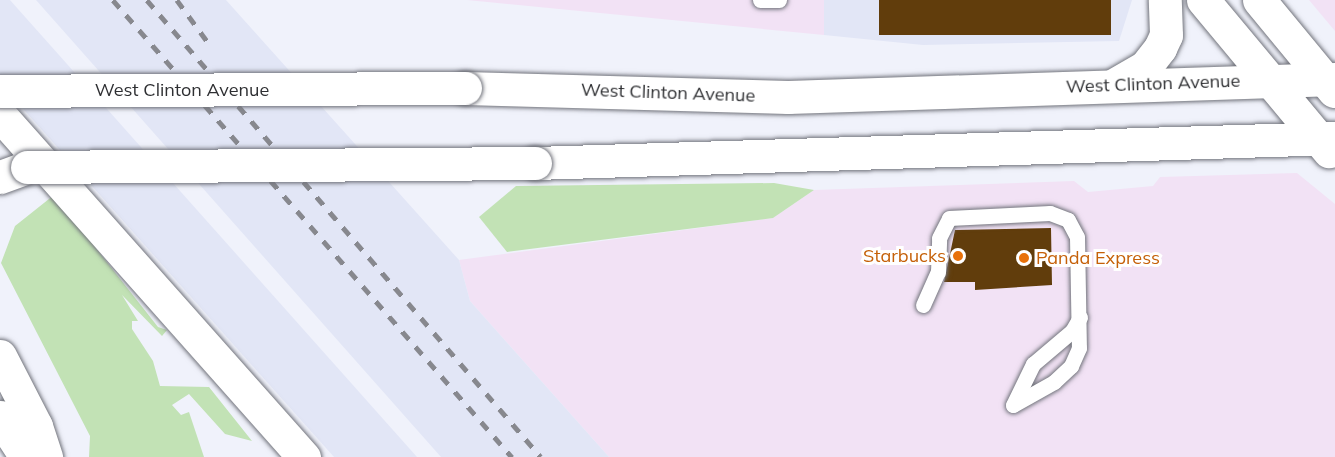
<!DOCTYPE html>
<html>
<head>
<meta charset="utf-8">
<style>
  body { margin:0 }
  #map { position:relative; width:1335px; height:457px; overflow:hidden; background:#f0f2fb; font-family:Mulish,sans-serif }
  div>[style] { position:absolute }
  .commercial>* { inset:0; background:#f2e2f5 }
  .built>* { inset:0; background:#e2e6f6 }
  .green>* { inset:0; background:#c2e2b5 }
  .building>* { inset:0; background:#613d0c; transform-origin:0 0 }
  .roads { filter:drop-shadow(0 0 2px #72747c) drop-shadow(0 0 2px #72747c) }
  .service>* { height:15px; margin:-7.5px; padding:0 7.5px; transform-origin:7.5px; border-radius:7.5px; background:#fff }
  .secondary>* { height:33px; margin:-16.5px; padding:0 16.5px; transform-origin:16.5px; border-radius:16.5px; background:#fff }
  .motorway>* { height:33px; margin:-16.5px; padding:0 16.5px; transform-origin:16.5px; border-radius:16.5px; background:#fff }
  .rail>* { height:4.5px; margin-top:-2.25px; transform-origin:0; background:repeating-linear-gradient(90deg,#87888e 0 10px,transparent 0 20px) }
  .bridges { filter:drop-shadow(0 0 2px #72747c) drop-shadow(0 0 2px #72747c) }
  .secondary-bridge>* { height:33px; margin:-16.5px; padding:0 16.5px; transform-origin:16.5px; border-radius:16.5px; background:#fff }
  .dots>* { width:16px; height:16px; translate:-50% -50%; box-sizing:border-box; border:3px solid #fff; border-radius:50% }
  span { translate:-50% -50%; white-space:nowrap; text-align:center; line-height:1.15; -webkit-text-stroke:6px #fff; paint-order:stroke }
  .street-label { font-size:18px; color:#2e2f32 }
  .food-label { font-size:18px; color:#c56008 }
  .right { translate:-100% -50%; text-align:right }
  .left { translate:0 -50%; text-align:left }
</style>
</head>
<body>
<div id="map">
  <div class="commercial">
    <div style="clip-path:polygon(467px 0,824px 0,824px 35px)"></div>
    <div style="clip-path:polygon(1309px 0,1335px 0,1335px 31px)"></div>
    <div style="clip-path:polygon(1297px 173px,1335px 204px,1335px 457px,609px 457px,470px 301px,459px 260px,773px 218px,814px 190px,1074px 181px,1088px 192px,1153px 186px,1160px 177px)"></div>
  </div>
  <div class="built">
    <div style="clip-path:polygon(0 0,10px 0,417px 457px,334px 457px,0 83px)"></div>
    <div style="clip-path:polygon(36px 0,226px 0,459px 260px,470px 301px,609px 457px,441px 457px)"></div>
    <div style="clip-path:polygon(824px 0,1132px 0,1119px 41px,923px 45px,824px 35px)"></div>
  </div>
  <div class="green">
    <div style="clip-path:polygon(774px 183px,814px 190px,773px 218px,507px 252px,479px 217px,516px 186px)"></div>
    <div style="clip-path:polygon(54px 195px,158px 327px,167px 330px,162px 336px,122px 295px,138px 321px,132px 321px,132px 329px,153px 361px,160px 386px,209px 387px,252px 441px,225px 434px,189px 394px,172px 405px,181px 415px,189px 412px,204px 457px,89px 457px,90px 436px,1px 263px,15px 226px)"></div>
  </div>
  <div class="building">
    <div style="left:879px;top:0;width:232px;height:35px"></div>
    <div style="clip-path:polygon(1051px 228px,1052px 285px,975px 290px,975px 282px,944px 282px,955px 230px)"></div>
  </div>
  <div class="roads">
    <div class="service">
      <div style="left:760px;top:0;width:19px"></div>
      <div style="left:923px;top:305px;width:36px;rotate:-66deg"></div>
      <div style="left:938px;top:272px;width:34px;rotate:-88deg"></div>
      <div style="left:939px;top:238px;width:22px;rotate:-63deg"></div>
      <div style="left:949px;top:218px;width:101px;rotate:-2.8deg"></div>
      <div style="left:1050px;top:213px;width:19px;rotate:21deg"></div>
      <div style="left:1068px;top:220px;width:19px;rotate:62deg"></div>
      <div style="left:1077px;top:237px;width:111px;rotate:89deg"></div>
      <div style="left:1079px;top:348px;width:20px;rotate:114deg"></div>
      <div style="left:1071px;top:366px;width:23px;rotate:137deg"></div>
      <div style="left:1054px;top:382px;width:47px;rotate:150.7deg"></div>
      <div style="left:1013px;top:405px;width:46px;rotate:-64deg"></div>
      <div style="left:1033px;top:364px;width:51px;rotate:-40.2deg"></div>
      <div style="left:1072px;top:331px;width:16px;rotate:-60deg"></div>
    </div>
    <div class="secondary">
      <div style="left:1203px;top:0;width:197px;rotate:50.2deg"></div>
      <div style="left:1259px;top:0;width:118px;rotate:50.5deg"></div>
      <div style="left:1112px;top:86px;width:39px;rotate:-30deg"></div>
      <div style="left:1146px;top:66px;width:23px;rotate:-52deg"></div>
      <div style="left:1160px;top:48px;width:14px;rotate:-65deg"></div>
      <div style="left:1166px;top:35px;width:35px;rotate:-92deg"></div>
      <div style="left:465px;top:88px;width:323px;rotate:1.6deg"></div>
      <div style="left:788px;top:97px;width:547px;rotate:-1.88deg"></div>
      <div style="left:535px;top:163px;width:800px;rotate:-1.79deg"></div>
      <div style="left:0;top:177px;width:29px;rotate:-20deg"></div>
      <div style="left:0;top:356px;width:79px;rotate:62.8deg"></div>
      <div style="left:36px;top:426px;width:33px;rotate:72deg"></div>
      <div style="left:0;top:417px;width:48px;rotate:57deg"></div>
    </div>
    <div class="motorway">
      <div style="left:0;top:115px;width:458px;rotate:48.4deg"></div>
    </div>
  </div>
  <div class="rail">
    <div style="left:113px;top:0;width:607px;rotate:48.88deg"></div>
    <div style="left:147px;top:0;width:603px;rotate:49.23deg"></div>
    <div style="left:177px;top:0;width:51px;rotate:53.8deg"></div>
  </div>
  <div class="bridges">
    <div class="secondary-bridge">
      <div style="left:0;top:91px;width:465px;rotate:-0.4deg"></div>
      <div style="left:27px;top:167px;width:508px;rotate:-0.45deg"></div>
    </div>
  </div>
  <div class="dots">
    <div style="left:958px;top:256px;background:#e8710a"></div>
    <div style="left:1024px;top:258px;background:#e8710a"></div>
  </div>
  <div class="street-label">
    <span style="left:1153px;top:84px;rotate:-2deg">West Clinton Avenue</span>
    <span style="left:182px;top:90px">West Clinton Avenue</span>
    <span style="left:668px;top:93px;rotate:2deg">West Clinton Avenue</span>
  </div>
  <div class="food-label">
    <span class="right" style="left:946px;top:256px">Starbucks</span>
    <span class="left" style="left:1036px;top:258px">Panda Express</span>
  </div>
</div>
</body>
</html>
